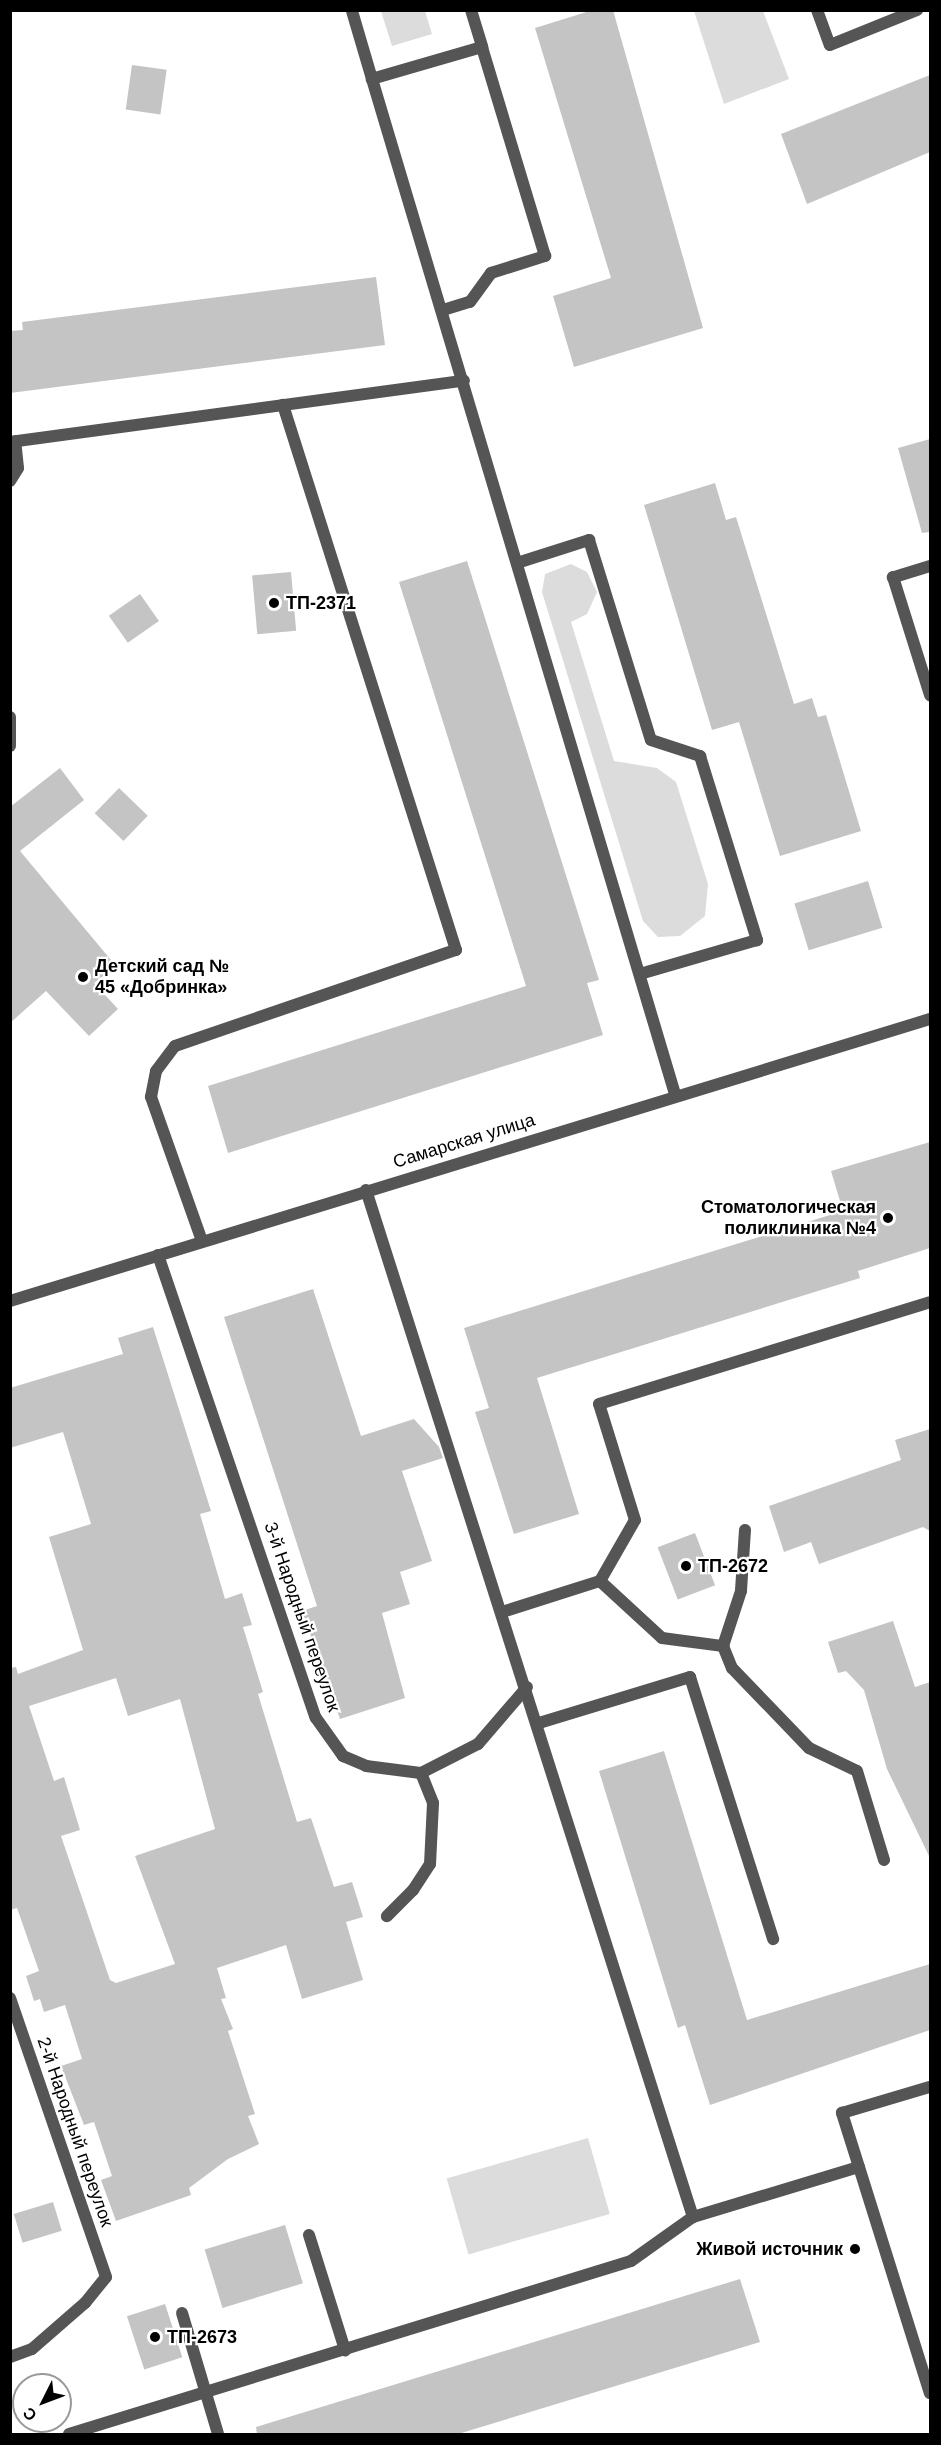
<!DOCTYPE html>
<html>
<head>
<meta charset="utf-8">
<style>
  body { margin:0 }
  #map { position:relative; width:941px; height:2445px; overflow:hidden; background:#fff; font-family:Arial,sans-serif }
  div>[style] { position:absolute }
  .green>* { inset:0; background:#dcdcdc; transform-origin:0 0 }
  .building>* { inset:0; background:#c4c4c4; transform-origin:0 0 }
  .service>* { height:12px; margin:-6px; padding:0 6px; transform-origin:6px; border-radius:6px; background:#555 }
  .minor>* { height:12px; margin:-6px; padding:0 6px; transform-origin:6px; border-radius:6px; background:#555 }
  .dots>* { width:16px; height:16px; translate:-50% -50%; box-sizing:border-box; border:3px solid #fff; border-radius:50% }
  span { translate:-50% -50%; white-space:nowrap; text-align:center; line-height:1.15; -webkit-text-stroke:4.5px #fff; paint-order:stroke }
  .poi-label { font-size:18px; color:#000; font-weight:700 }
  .left { translate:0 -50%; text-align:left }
  .right { translate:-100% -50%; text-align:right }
  .street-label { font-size:18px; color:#000 }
  .frame { position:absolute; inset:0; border:12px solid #000; pointer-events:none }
  .north { position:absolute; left:12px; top:2373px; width:60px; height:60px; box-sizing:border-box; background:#fff; border:2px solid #999; border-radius:50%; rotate:228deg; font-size:16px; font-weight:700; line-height:24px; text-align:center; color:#000 }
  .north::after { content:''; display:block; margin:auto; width:21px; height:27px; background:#000; clip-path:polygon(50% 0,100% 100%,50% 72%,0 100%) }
</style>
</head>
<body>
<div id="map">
  <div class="green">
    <div style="clip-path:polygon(381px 11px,425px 11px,432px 34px,392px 46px)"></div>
    <div style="clip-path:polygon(694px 11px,763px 11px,789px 79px,724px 104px)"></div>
    <div style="clip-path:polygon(571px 564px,587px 572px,597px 592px,587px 614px,571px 622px,614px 761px,657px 768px,676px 782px,708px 884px,705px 916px,680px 936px,658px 937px,643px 921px,542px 592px,545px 574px)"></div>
    <div style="left:588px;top:2138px;width:79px;height:147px;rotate:74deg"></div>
  </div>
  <div class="building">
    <div style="clip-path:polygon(593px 10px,613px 10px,703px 328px,574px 367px,553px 296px,611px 278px,535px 28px)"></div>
    <div style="left:132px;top:65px;width:35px;height:45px;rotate:8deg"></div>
    <div style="clip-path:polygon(930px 75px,930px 152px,807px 204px,781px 134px)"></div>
    <div style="clip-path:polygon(376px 277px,385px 345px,10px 393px,10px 331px,23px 330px,22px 322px)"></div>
    <div style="clip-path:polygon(930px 439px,930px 532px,922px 533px,898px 448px)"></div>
    <div style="clip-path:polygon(715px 483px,726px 520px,736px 517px,794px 704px,812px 698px,818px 717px,826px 715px,861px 831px,780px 856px,739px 722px,712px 730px,644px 505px)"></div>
    <div style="clip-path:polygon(467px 561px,599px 980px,587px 983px,603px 1035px,228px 1153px,208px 1086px,526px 986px,399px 582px)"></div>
    <div style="left:291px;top:572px;width:59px;height:39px;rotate:85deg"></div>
    <div style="left:140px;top:594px;width:33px;height:38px;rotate:55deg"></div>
    <div style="clip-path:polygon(60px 768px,84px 800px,20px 851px,116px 966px,94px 983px,118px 1009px,89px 1036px,46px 991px,10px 1023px,10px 807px)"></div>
    <div style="left:119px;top:788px;width:40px;height:35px;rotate:44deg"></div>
    <div style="left:868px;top:881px;width:49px;height:77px;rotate:73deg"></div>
    <div style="clip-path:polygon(930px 1142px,930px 1248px,858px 1271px,860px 1278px,537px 1378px,579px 1514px,514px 1534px,475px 1412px,489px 1408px,464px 1328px,843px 1211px,831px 1171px)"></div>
    <div style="clip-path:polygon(313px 1289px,361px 1436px,414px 1419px,439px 1447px,443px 1458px,402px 1471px,432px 1561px,400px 1572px,410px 1604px,382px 1613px,405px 1698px,340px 1719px,302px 1611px,317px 1606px,224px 1317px)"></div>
    <div style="clip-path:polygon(evenodd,153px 1327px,211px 1511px,200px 1514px,225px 1599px,242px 1593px,252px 1625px,243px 1627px,263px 1692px,258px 1694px,297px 1822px,311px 1818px,334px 1887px,352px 1882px,363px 1917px,346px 1922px,363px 1980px,302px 1999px,286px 1945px,217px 1968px,226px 1998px,221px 1999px,233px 2029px,228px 2031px,255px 2114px,248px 2116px,259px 2144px,228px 2159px,189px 2188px,191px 2195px,116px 2221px,101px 2180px,112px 2176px,94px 2122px,84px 2125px,61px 2066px,82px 2059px,65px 2005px,44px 2012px,40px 1999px,34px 2001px,26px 1976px,39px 1971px,17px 1908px,10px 1910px,10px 1668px,16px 1667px,18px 1674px,83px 1650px,49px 1537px,91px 1524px,63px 1432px,10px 1448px,10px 1388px,123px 1354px,118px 1338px,153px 1327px,116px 1678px,128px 1716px,180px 1699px,215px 1829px,135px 1856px,175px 1964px,116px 1983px,110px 1980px,61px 1836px,80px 1830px,64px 1777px,54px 1781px,29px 1706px,116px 1678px)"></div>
    <div style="clip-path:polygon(930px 1429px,930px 1531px,923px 1527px,819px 1564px,811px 1542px,784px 1552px,769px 1506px,901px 1460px,895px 1440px)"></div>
    <div style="left:695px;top:1533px;width:56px;height:40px;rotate:69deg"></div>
    <div style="clip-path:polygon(893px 1621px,915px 1687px,930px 1682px,930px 1858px,887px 1769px,864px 1690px,846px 1671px,838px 1673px,828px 1642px)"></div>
    <div style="clip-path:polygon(664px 1751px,747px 2020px,930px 1964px,930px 2030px,710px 2105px,685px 2025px,678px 2028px,599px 1771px)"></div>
    <div style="left:53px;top:2202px;width:30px;height:41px;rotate:73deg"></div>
    <div style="left:285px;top:2225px;width:61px;height:84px;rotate:73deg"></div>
    <div style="clip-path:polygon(740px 2279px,760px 2342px,458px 2434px,257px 2434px,256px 2427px)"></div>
    <div style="left:165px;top:2304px;width:56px;height:40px;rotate:72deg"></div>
  </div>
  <div class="service">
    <div style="left:471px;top:10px;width:39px;rotate:73deg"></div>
    <div style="left:482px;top:47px;width:115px;rotate:163.8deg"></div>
    <div style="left:372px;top:79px;width:1059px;rotate:73.38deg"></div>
    <div style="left:817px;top:10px;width:37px;rotate:70deg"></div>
    <div style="left:830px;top:45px;width:94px;rotate:-21.9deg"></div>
    <div style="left:352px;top:11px;width:71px;rotate:73.6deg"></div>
    <div style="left:443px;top:310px;width:28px;rotate:-17deg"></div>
    <div style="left:470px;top:302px;width:36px;rotate:-54deg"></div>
    <div style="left:491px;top:273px;width:57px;rotate:-17.5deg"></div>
    <div style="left:545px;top:256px;width:218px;rotate:-106.8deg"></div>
    <div style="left:10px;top:442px;width:458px;rotate:-7.7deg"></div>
    <div style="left:10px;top:481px;width:15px;rotate:-58deg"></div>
    <div style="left:18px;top:468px;width:27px;rotate:-96deg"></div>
    <div style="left:517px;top:563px;width:76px;rotate:-17.7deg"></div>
    <div style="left:589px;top:540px;width:209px;rotate:72.8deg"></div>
    <div style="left:651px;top:740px;width:52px;rotate:18.1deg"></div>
    <div style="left:700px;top:756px;width:193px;rotate:72.8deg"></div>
    <div style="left:757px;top:940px;width:122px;rotate:163.8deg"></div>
    <div style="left:930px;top:566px;width:39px;rotate:163deg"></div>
    <div style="left:893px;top:577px;width:124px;rotate:72.6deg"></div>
    <div style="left:10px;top:717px;width:29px;rotate:90deg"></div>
    <div style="left:366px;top:1190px;width:1078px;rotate:72.34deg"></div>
    <div style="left:693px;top:2217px;width:173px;rotate:-16.8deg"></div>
    <div style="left:859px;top:2167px;width:237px;rotate:72.6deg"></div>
    <div style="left:202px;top:1241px;width:153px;rotate:-109.5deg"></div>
    <div style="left:151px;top:1097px;width:26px;rotate:-79deg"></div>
    <div style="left:156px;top:1071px;width:31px;rotate:-53deg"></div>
    <div style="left:175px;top:1046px;width:297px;rotate:-18.9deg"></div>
    <div style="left:456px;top:950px;width:572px;rotate:-107.61deg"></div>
    <div style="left:745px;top:1530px;width:61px;rotate:93.8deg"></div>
    <div style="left:741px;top:1591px;width:58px;rotate:108.1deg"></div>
    <div style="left:723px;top:1646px;width:24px;rotate:68deg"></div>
    <div style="left:732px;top:1668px;width:111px;rotate:46.1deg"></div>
    <div style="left:809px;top:1748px;width:53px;rotate:25.6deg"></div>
    <div style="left:857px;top:1771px;width:93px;rotate:73.1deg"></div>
    <div style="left:600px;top:1581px;width:84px;rotate:42.6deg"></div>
    <div style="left:662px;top:1638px;width:62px;rotate:7.5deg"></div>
    <div style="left:502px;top:1612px;width:103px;rotate:-17.6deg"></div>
    <div style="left:600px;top:1581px;width:70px;rotate:-60.2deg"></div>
    <div style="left:635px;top:1520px;width:121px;rotate:-107.2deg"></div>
    <div style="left:599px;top:1404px;width:346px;rotate:-17.1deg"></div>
    <div style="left:539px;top:1723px;width:158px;rotate:-16.9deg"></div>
    <div style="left:690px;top:1677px;width:275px;rotate:72.4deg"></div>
    <div style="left:421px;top:1773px;width:64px;rotate:-27deg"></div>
    <div style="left:478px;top:1744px;width:75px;rotate:-49.3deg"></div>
    <div style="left:859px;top:2167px;width:57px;rotate:-107.5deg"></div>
    <div style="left:842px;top:2113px;width:92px;rotate:-16.5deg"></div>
    <div style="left:309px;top:2235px;width:121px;rotate:72.6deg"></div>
    <div style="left:182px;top:2313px;width:126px;rotate:73.4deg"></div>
    <div style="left:10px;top:2357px;width:23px;rotate:-20deg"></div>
    <div style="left:32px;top:2349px;width:70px;rotate:-41deg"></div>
    <div style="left:85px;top:2303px;width:33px;rotate:-51deg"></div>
    <div style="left:69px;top:2434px;width:588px;rotate:-17.11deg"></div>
    <div style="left:631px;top:2261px;width:76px;rotate:-35.4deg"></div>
  </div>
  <div class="minor">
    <div style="left:158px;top:1255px;width:489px;rotate:71.2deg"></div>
    <div style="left:316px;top:1718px;width:47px;rotate:54.6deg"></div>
    <div style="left:343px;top:1756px;width:25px;rotate:23deg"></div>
    <div style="left:366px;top:1766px;width:55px;rotate:7.3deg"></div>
    <div style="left:421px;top:1773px;width:32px;rotate:68deg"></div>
    <div style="left:433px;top:1803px;width:61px;rotate:92.8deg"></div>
    <div style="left:430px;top:1864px;width:31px;rotate:123deg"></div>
    <div style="left:413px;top:1890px;width:37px;rotate:135deg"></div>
    <div style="left:10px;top:1301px;width:962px;rotate:-17.04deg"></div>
    <div style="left:10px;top:1998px;width:295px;rotate:71deg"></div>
  </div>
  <div class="dots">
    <div style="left:274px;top:603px;background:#000"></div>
    <div style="left:83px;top:977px;background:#000"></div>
    <div style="left:888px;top:1218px;background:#000"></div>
    <div style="left:686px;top:1566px;background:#000"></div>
    <div style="left:855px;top:2249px;background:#000"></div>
    <div style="left:155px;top:2337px;background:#000"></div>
  </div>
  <div class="poi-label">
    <span class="left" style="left:286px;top:603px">ТП-2371</span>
    <span class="left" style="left:95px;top:977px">Детский сад №<br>45 «Добринка»</span>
    <span class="right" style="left:876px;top:1218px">Стоматологическая<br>поликлиника №4</span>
    <span class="left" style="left:698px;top:1566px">ТП-2672</span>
    <span class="right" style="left:843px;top:2249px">Живой источник</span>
    <span class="left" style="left:167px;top:2337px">ТП-2673</span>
  </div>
  <div class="street-label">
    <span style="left:464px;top:1141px;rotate:-17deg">Самарская улица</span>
    <span style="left:302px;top:1617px;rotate:71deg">3-й Народный переулок</span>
    <span style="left:75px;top:2132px;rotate:71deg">2-й Народный переулок</span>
  </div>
  <div class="frame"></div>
  <div class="north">С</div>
</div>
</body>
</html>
